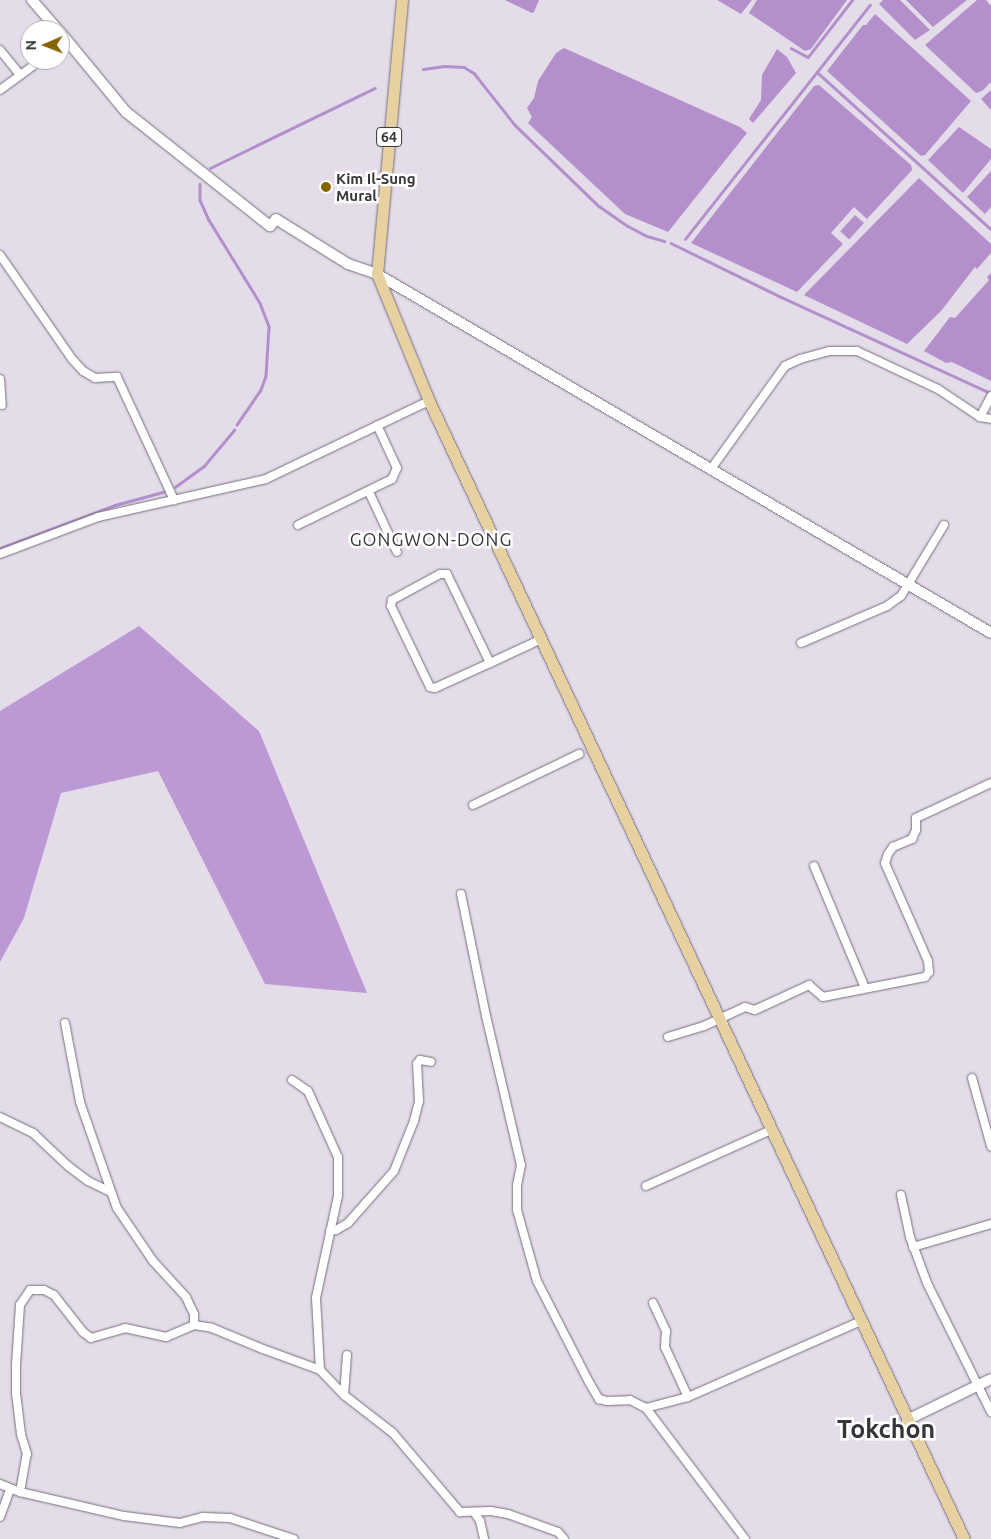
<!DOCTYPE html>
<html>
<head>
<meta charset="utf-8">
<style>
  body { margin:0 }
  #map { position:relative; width:991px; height:1539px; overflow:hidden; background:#e4dce9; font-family:Ubuntu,sans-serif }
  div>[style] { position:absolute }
  .forest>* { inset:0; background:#bb99d4 }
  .water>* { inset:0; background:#b390cb; transform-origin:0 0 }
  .stream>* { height:2.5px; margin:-1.25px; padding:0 1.25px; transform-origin:1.25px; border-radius:1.25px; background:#b390cb }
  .roads { filter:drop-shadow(0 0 1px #756e7a) drop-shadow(0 0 1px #756e7a) }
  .street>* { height:8px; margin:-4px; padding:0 4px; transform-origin:4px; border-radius:4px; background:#fff }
  .secondary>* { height:10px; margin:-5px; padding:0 5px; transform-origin:5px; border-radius:5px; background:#fff }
  .primary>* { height:11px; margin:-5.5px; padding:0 5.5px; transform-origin:5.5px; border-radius:5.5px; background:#e8d1a0 }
  .dots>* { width:14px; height:14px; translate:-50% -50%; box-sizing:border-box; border:2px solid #fff; border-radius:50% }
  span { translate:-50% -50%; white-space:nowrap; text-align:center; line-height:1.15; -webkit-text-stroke:5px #fff; paint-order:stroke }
  .shield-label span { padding:1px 4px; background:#fff; border:1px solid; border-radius:4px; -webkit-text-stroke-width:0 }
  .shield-label { font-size:14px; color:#38353a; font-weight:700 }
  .poi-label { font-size:15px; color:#38353a; font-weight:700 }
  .left { translate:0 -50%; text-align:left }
  .quarter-label { font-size:18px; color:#38353a; letter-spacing:1px }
  .town-label { font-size:25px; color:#38353a; font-weight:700 }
  .north { position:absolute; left:20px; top:20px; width:50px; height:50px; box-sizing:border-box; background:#fff; border:1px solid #afaeb0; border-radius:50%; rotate:269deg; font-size:14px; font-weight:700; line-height:20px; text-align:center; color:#38353a }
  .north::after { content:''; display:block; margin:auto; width:18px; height:22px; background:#876400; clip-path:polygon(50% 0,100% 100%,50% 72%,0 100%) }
</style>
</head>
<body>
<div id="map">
  <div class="forest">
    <div style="clip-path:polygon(139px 626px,259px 731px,367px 993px,265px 984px,158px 771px,61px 793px,24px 918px,0 962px,0 711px)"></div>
  </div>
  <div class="water">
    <div style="clip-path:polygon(505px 0,539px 0,534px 12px,532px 13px)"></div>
    <div style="clip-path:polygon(717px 0,752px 0,741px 14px)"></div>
    <div style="clip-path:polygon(757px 0,847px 0,811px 49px,805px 51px,749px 13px)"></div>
    <div style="clip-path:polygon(883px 0,900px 0,930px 30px,915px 40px,879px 4px)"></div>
    <div style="clip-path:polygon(906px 0,967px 0,933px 27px)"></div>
    <div style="clip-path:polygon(977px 0,986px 0,991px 6px,991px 82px,982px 91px,976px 93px,925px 45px)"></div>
    <div style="clip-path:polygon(875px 14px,971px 101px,925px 155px,921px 156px,827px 71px,863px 25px,866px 25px)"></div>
    <div style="clip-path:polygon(564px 48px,740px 127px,747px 133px,668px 232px,625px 214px,528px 123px,532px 117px,527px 108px,534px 98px,538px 81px,556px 53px)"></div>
    <div style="clip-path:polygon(777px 49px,787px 57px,796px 73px,753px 123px,749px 119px,761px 100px,762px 75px)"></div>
    <div style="clip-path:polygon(819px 85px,911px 165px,912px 170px,867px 219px,854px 207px,831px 233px,843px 244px,797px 292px,691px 243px,814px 86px)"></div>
    <div style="clip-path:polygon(991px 90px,991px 110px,981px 99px)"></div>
    <div style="clip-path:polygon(959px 127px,991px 149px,991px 159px,963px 193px,928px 160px)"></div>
    <div style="clip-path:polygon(991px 171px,991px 207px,985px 214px,967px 197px)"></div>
    <div style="clip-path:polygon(919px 178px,991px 244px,991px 253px,977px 269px,975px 267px,941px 311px,907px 344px,804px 295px)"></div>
    <div style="left:855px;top:215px;width:12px;height:22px;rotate:42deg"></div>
    <div style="clip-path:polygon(991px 273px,991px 381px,952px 362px,946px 363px,924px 351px,950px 317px,955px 318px,989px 280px,987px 277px)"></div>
  </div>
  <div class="stream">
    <div style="left:791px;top:48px;width:19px;rotate:28deg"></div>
    <div style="left:808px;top:57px;width:72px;rotate:-52.3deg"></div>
    <div style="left:423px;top:69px;width:21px;rotate:-8deg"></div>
    <div style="left:444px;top:66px;width:20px;rotate:3deg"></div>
    <div style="left:464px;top:67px;width:12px;rotate:31deg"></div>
    <div style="left:474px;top:73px;width:66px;rotate:51.7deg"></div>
    <div style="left:515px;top:125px;width:117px;rotate:44deg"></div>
    <div style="left:599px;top:206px;width:35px;rotate:35deg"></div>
    <div style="left:628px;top:226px;width:21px;rotate:28deg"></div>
    <div style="left:647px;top:236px;width:18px;rotate:16deg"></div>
    <div style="left:817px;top:72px;width:234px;rotate:42.1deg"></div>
    <div style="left:210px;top:168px;width:183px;rotate:-25.9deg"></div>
    <div style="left:200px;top:184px;width:16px;rotate:90deg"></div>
    <div style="left:200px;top:200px;width:22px;rotate:66deg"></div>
    <div style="left:209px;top:220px;width:97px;rotate:58.4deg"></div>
    <div style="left:260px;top:303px;width:26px;rotate:69deg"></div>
    <div style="left:269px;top:327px;width:49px;rotate:93.5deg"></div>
    <div style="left:266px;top:376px;width:15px;rotate:110deg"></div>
    <div style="left:261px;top:390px;width:42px;rotate:124.4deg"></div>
    <div style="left:685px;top:239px;width:298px;rotate:-51.7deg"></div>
    <div style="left:671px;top:243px;width:123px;rotate:26.1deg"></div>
    <div style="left:781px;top:297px;width:231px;rotate:24.6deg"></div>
    <div style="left:175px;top:487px;width:36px;rotate:-36deg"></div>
    <div style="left:204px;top:466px;width:47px;rotate:-50.2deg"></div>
    <div style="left:0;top:548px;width:123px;rotate:-20.5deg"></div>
    <div style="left:115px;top:505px;width:50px;rotate:-15.2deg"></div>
  </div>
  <div class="roads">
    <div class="street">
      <div style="left:0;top:50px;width:32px;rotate:51deg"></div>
      <div style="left:0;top:90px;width:51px;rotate:-36.2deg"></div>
      <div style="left:0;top:255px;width:126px;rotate:55.3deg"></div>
      <div style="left:72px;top:359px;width:16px;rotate:47deg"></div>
      <div style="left:83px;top:371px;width:14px;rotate:30deg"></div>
      <div style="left:95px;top:378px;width:22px;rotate:-3deg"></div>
      <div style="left:117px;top:377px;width:136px;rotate:65.1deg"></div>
      <div style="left:0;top:379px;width:26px;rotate:86deg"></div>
      <div style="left:980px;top:417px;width:24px;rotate:-62deg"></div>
      <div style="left:711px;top:469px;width:127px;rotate:-54.3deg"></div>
      <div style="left:785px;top:366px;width:17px;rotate:-25deg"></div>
      <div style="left:800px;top:359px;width:30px;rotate:-15deg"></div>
      <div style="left:829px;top:351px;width:28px"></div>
      <div style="left:857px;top:351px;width:89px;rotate:25.1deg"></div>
      <div style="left:938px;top:389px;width:50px;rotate:33.7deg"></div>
      <div style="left:980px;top:417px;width:11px;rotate:10deg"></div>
      <div style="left:369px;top:492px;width:66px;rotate:65deg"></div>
      <div style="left:298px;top:525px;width:105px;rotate:-26.1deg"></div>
      <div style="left:392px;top:479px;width:12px;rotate:-66deg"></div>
      <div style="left:397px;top:468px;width:47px;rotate:-114.9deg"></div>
      <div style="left:0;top:554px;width:105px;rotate:-20.7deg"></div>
      <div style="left:98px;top:517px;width:172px;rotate:-12.7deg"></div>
      <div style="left:266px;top:479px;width:181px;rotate:-25.6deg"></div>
      <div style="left:801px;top:643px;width:94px;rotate:-23.3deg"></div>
      <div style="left:887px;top:606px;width:17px;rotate:-36deg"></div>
      <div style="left:901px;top:596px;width:83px;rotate:-58.8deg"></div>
      <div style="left:490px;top:663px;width:99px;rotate:-115.8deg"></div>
      <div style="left:447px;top:574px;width:7px;rotate:180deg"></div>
      <div style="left:440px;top:574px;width:55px;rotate:151.6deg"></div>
      <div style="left:392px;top:600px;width:6px;rotate:99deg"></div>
      <div style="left:391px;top:606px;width:90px;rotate:64.3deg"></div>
      <div style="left:430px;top:687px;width:5px;rotate:11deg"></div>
      <div style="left:435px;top:688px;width:60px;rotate:-24.4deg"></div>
      <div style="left:490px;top:663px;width:43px;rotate:-24.8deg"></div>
      <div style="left:529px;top:645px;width:13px;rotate:-27deg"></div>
      <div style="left:473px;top:805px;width:118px;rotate:-25.7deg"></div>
      <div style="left:814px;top:866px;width:132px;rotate:67.3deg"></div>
      <div style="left:461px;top:894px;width:125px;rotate:78.4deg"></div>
      <div style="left:486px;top:1016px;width:153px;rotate:76.8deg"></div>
      <div style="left:521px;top:1165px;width:20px;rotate:101deg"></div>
      <div style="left:517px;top:1185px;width:25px;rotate:90deg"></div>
      <div style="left:517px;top:1210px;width:74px;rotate:74.3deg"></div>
      <div style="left:537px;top:1281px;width:114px;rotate:62.8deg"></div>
      <div style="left:589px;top:1382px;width:20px;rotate:60deg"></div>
      <div style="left:599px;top:1399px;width:8px;rotate:14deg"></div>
      <div style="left:607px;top:1401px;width:23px;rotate:-2deg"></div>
      <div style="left:630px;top:1400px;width:18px;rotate:27deg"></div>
      <div style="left:646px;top:1408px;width:164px;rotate:52.9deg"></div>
      <div style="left:65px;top:1023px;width:80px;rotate:79.2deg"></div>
      <div style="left:80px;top:1102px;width:112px;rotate:70.8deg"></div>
      <div style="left:117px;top:1208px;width:64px;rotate:55.8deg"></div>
      <div style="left:153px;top:1261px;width:49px;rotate:47.5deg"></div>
      <div style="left:186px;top:1297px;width:19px;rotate:65deg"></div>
      <div style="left:194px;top:1314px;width:11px;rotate:90deg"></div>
      <div style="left:194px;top:1325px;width:18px;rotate:9deg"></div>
      <div style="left:212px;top:1328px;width:55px;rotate:22.4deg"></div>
      <div style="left:263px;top:1349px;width:61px;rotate:20.2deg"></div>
      <div style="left:320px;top:1370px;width:35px;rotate:46deg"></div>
      <div style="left:344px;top:1395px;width:62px;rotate:37.8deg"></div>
      <div style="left:393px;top:1433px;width:104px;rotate:49.7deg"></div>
      <div style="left:460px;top:1512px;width:31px;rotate:-2deg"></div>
      <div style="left:491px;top:1511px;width:17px;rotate:10deg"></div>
      <div style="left:508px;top:1514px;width:53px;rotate:19.8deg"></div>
      <div style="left:558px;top:1532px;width:9px;rotate:49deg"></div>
      <div style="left:668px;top:1037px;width:38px;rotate:-17deg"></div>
      <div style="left:704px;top:1026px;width:45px;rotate:-24.9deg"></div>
      <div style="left:745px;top:1007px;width:10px;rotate:17deg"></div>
      <div style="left:755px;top:1010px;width:60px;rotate:-24.8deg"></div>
      <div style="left:809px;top:985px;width:18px;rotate:41deg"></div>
      <div style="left:823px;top:997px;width:104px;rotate:-11.1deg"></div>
      <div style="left:925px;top:977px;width:6px;rotate:-51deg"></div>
      <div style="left:929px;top:972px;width:11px;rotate:-95deg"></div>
      <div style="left:928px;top:961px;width:107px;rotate:-113.7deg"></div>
      <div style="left:885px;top:863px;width:9px;rotate:-72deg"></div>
      <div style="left:888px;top:854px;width:9px;rotate:-54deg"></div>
      <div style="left:893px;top:847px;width:21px;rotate:-23deg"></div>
      <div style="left:912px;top:839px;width:10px;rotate:-66deg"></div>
      <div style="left:916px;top:830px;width:12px;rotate:-90deg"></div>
      <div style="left:916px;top:818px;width:83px;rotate:-25deg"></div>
      <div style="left:972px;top:1078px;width:71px;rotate:74.4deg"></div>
      <div style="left:292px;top:1080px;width:19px;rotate:35deg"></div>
      <div style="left:308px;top:1091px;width:72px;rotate:65.6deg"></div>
      <div style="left:338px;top:1157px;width:39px;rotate:90deg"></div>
      <div style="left:338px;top:1196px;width:104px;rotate:102.2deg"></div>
      <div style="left:316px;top:1298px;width:72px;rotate:86.8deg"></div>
      <div style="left:0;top:1117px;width:37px;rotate:26deg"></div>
      <div style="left:33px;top:1133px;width:48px;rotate:43.3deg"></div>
      <div style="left:68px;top:1166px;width:25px;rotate:37deg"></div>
      <div style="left:88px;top:1181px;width:25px;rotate:26deg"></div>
      <div style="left:646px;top:1186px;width:137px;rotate:-24.1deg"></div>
      <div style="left:901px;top:1195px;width:43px;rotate:77.9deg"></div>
      <div style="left:910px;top:1237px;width:49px;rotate:69.7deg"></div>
      <div style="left:927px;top:1283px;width:144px;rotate:63.6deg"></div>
      <div style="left:330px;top:1231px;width:6px;rotate:-9deg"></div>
      <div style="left:336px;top:1230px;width:14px;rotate:-30deg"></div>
      <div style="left:348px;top:1223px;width:69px;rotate:-48.5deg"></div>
      <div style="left:394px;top:1171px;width:54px;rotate:-68.2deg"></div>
      <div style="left:414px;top:1121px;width:21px;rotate:-76deg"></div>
      <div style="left:419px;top:1101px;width:37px;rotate:-93deg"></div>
      <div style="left:417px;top:1064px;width:5px;rotate:-53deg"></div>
      <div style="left:420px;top:1060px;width:11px;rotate:10deg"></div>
      <div style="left:913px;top:1247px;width:81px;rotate:-16.4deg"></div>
      <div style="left:653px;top:1303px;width:31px;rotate:65deg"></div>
      <div style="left:666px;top:1331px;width:16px;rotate:94deg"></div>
      <div style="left:665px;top:1347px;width:55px;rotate:65.3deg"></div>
      <div style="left:344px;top:1395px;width:40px;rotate:-85.7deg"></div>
      <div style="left:646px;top:1408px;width:43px;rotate:-14.7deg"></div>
      <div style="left:688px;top:1397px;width:189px;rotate:-23.7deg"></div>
      <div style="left:0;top:1484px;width:22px;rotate:22deg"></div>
      <div style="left:20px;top:1492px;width:107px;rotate:13deg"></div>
      <div style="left:124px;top:1516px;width:56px;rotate:7.1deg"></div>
      <div style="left:180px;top:1523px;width:24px;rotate:-15deg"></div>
      <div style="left:203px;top:1517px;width:27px;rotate:2deg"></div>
      <div style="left:230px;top:1518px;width:67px;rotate:18.2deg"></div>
      <div style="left:20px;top:1492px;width:39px;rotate:-80deg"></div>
      <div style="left:27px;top:1454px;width:21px;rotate:-107deg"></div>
      <div style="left:21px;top:1434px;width:41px;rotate:-97deg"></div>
      <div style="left:16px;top:1393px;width:28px;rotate:-90deg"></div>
      <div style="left:16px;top:1365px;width:60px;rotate:-86.2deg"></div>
      <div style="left:20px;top:1305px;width:18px;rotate:-56deg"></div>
      <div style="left:30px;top:1290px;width:14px"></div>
      <div style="left:44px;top:1290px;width:11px;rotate:27deg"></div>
      <div style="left:54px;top:1295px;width:47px;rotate:51.9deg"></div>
      <div style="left:83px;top:1332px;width:10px;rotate:37deg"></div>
      <div style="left:91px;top:1338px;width:35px;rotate:-16deg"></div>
      <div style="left:125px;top:1328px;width:42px;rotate:12.4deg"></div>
      <div style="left:166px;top:1337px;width:30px;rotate:-23deg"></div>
      <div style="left:474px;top:1512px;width:11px;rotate:56deg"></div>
      <div style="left:480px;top:1521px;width:18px;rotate:77deg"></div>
      <div style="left:0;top:1517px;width:30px;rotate:-70deg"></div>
    </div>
    <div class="secondary">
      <div style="left:32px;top:0;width:40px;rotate:49deg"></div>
      <div style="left:60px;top:32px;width:104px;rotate:50.5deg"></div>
      <div style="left:126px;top:112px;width:184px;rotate:38.4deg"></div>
      <div style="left:270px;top:226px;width:9px;rotate:-49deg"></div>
      <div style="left:276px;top:219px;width:85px;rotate:32deg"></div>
      <div style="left:348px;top:264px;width:31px;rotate:19deg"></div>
      <div style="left:377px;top:274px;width:711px;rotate:30.31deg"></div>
      <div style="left:907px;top:1420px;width:93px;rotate:-26deg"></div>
    </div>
    <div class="primary">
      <div style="left:402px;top:0;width:275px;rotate:95.2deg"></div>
      <div style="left:377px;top:274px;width:137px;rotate:67.7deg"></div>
      <div style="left:429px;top:401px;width:1257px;rotate:64.82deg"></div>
    </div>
  </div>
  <div class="dots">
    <div style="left:326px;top:187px;background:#876400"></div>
  </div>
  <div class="shield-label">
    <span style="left:389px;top:137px">64</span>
  </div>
  <div class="poi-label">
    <span class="left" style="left:336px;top:187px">Kim Il-Sung<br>Mural</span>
  </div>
  <div class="quarter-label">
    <span style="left:431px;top:539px">GONGWON-DONG</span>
  </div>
  <div class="town-label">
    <span style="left:886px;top:1429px">Tokchon</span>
  </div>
  <div class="north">N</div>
</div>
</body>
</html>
